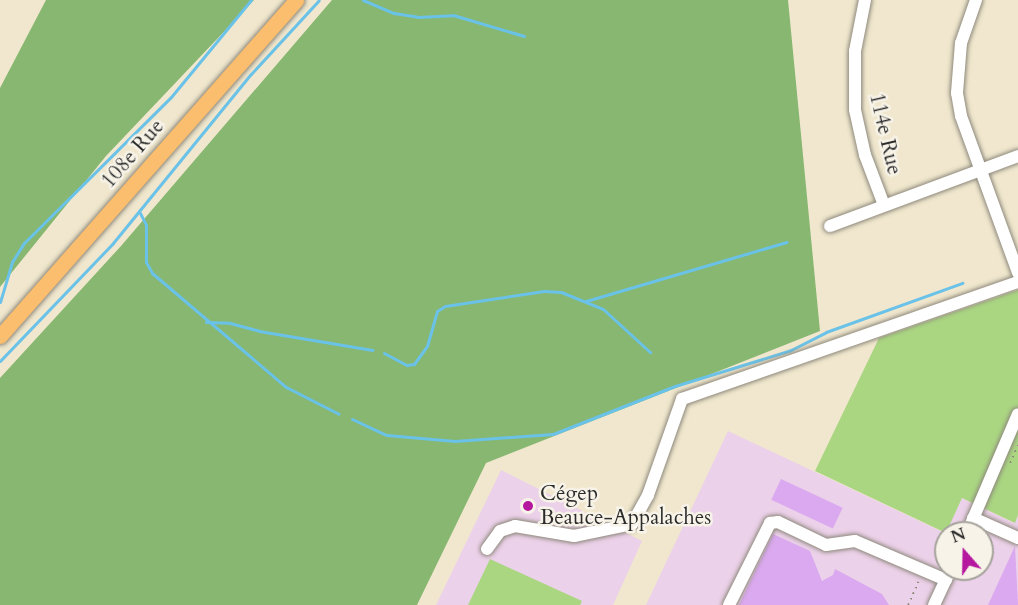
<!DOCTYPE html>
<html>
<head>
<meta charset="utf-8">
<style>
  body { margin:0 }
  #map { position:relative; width:1018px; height:605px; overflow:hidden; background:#f0e7ce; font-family:Cardo,serif }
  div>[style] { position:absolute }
  .built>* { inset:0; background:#ecd1ea }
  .green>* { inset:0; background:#aad682 }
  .forest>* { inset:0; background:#87b770 }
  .stream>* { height:3px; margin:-1.5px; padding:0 1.5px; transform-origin:1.5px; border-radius:1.5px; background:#6bc2e8 }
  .building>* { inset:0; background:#daa9ef; transform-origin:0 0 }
  .path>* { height:1.5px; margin-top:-0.75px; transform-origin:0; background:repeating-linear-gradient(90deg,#8e897c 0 1.5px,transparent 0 6px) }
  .roads { filter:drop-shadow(0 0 2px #8e897c) drop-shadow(0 0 2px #8e897c) }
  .minor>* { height:12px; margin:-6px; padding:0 6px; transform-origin:6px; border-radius:6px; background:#fff }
  .major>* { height:15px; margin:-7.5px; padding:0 7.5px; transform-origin:7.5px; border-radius:7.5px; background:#fbbd6e }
  .dots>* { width:16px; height:16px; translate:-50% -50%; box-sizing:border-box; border:3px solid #f7f3e8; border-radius:50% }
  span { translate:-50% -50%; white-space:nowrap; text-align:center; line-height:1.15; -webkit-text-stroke:5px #f7f3e8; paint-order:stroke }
  .street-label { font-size:21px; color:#2b2b2b }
  .poi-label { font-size:21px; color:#2b2b2b }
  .left { translate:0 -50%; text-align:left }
  .north { position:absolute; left:934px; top:521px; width:60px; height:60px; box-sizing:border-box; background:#f7f3e8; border:2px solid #a5a39c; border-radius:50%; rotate:340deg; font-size:16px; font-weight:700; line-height:24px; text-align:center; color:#2b2b2b }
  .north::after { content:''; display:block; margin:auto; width:21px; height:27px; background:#b5179e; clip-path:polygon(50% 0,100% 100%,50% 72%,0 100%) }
</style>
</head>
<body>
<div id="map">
  <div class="built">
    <div style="clip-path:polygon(evenodd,728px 431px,945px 533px,962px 498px,1014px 523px,1018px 515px,1018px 605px,646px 605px,728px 431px,946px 533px,982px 533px,982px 569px,946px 569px,946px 533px)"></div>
    <div style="clip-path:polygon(501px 470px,642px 541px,613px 605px,436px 605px)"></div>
  </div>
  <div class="green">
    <div style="clip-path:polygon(1018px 290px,1018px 515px,1015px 523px,962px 498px,946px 533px,815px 471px,879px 338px)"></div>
    <div style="clip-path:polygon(490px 559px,582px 601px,580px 605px,468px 605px)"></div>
  </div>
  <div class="forest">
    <div style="clip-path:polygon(46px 0,254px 0,106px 156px,0 287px,0 88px)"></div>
    <div style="clip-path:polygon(332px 0,788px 0,820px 331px,486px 463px,417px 605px,0 605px,0 378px,121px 246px)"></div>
  </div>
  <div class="stream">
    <div style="left:363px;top:0;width:34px;rotate:23deg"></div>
    <div style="left:394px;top:13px;width:24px;rotate:9deg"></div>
    <div style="left:418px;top:17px;width:35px;rotate:-3deg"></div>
    <div style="left:453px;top:15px;width:74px;rotate:16.5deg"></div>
    <div style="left:140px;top:213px;width:13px;rotate:63deg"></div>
    <div style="left:146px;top:225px;width:37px;rotate:90deg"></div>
    <div style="left:146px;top:262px;width:13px;rotate:61deg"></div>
    <div style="left:152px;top:273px;width:176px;rotate:40.4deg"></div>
    <div style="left:286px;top:387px;width:59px;rotate:27deg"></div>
    <div style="left:586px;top:301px;width:209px;rotate:-16.4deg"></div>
    <div style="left:0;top:302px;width:42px;rotate:-73.3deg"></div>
    <div style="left:12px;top:262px;width:22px;rotate:-58deg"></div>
    <div style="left:24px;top:243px;width:207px;rotate:-44.8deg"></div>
    <div style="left:171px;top:97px;width:126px;rotate:-50.5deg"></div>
    <div style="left:206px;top:322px;width:24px;rotate:2deg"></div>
    <div style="left:230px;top:323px;width:30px;rotate:15deg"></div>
    <div style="left:259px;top:331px;width:115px;rotate:9.5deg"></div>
    <div style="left:384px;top:353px;width:26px;rotate:28deg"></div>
    <div style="left:407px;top:365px;width:7px;rotate:-8deg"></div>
    <div style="left:414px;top:364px;width:22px;rotate:-54deg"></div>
    <div style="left:427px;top:346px;width:36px;rotate:-74deg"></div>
    <div style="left:437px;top:311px;width:9px;rotate:-32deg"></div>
    <div style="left:445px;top:306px;width:100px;rotate:-8.6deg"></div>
    <div style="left:544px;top:291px;width:17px;rotate:3deg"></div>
    <div style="left:561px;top:292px;width:45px;rotate:22deg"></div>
    <div style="left:603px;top:309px;width:64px;rotate:42.5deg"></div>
    <div style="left:0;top:361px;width:163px;rotate:-46.2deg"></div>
    <div style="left:113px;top:243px;width:218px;rotate:-50.8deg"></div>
    <div style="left:251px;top:74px;width:100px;rotate:-47.4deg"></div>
    <div style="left:352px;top:419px;width:38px;rotate:25deg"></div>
    <div style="left:387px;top:435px;width:68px;rotate:5deg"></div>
    <div style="left:455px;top:441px;width:98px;rotate:-4.1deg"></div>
    <div style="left:553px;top:434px;width:131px;rotate:-21.5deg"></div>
    <div style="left:675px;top:386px;width:121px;rotate:-17.2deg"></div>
    <div style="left:791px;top:350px;width:39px;rotate:-27deg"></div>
    <div style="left:826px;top:332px;width:145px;rotate:-19.8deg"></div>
  </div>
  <div class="building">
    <div style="left:781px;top:479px;width:68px;height:23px;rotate:25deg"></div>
    <div style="clip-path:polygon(773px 534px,810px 551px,822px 581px,833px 575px,835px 569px,882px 594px,889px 605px,739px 605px)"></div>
    <div style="clip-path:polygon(1015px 546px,1018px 605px,988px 605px)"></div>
  </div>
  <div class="path">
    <div style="left:1010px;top:463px;width:20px;rotate:-66deg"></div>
    <div style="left:908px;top:605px;width:27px;rotate:-66deg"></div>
  </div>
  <div class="roads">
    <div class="minor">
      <div style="left:865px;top:0;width:52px;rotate:101.1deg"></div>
      <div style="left:855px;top:51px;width:59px;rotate:90deg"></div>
      <div style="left:855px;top:110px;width:46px;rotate:77.5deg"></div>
      <div style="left:865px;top:155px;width:53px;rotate:69.2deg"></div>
      <div style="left:976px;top:0;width:46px;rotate:109.2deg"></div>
      <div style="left:961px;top:43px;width:50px;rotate:94.6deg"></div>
      <div style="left:957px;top:93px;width:23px;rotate:80deg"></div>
      <div style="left:961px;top:116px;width:167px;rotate:70deg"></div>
      <div style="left:830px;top:226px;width:201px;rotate:-20.4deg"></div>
      <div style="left:973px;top:518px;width:49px;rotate:24deg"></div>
      <div style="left:967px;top:533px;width:129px;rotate:-66.8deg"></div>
      <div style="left:487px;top:549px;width:22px;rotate:-54deg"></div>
      <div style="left:500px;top:531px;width:16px;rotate:-18deg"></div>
      <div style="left:515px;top:526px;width:60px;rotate:9.6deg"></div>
      <div style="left:574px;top:536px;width:59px;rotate:-11.7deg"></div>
      <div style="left:632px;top:524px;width:33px;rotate:-61deg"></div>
      <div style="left:648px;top:495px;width:102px;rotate:-70.5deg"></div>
      <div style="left:682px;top:399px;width:356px;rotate:-19.2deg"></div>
      <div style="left:729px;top:605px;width:92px;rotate:-63.4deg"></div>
      <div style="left:770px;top:523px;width:8px;rotate:-7deg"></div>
      <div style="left:778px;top:522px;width:53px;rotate:25.6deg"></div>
      <div style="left:826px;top:545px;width:29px;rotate:-8deg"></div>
      <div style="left:855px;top:541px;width:99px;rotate:23.2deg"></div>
      <div style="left:934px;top:605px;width:40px;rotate:-65deg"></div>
    </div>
    <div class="major">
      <div style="left:0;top:336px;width:448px;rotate:-48.6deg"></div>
    </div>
  </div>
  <div class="dots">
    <div style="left:528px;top:506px;background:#b5179e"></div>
  </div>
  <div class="street-label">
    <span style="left:885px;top:134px;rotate:77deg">114e Rue</span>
    <span style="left:133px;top:154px;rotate:-49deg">108e Rue</span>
  </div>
  <div class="poi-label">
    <span class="left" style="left:540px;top:506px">Cégep<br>Beauce-Appalaches</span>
  </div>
  <div class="north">N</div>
</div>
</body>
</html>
